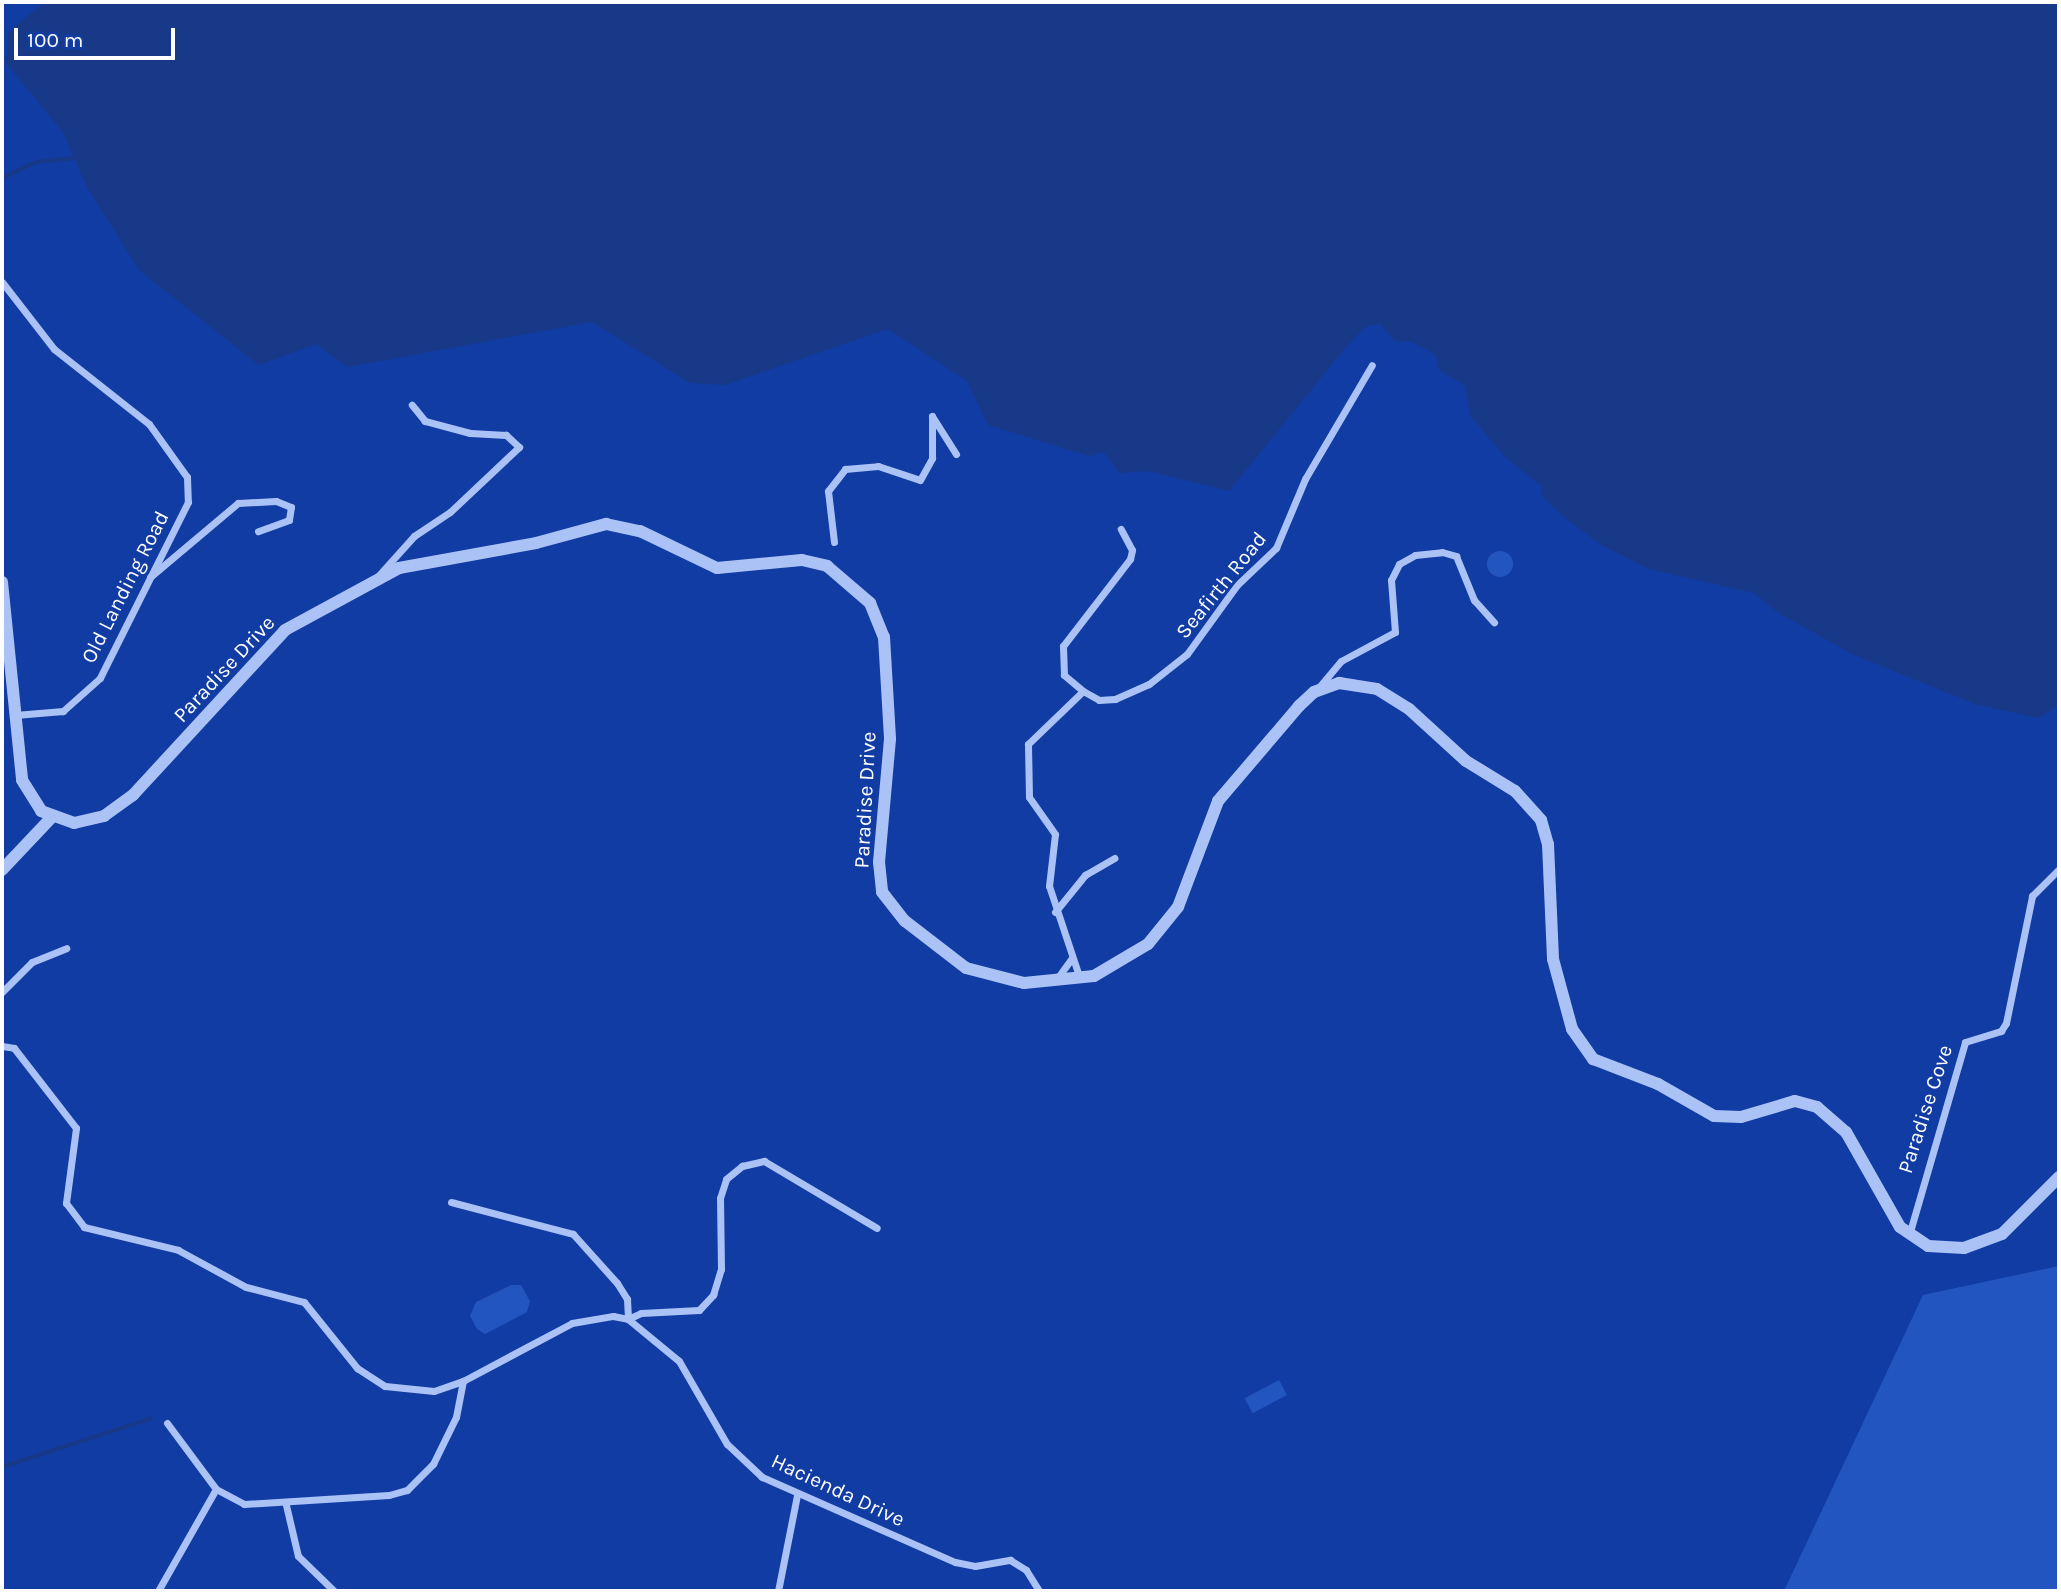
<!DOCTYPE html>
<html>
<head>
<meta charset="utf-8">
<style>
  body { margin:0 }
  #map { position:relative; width:2061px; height:1593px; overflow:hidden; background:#113ca3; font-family:Karla,sans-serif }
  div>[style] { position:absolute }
  .green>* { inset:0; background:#2355c1; transform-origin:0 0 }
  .round { border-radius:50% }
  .water>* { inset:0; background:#183988 }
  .stream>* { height:3.5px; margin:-1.75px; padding:0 1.75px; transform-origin:1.75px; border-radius:1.75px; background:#183988 }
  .minor>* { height:7px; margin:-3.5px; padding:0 3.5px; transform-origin:3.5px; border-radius:3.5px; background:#abc2f6 }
  .tertiary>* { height:12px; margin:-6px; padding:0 6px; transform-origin:6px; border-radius:6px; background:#abc2f6 }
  span { translate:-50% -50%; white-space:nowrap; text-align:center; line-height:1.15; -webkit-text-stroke:6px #113ca3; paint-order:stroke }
  .street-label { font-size:21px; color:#fff }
  .frame { position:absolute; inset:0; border:4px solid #fff; pointer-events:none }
  .scale { position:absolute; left:14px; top:28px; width:161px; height:32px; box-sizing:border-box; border:4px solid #fff; border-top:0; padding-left:9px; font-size:21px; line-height:24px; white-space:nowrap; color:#fff; -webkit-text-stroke:5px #113ca3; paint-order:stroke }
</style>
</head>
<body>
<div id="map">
  <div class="green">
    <div class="round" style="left:1487px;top:551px;width:26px;height:26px"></div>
    <div style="clip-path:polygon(2059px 1266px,2059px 1591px,1784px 1591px,1923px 1295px)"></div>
    <div style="clip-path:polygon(511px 1285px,521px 1285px,530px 1301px,527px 1312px,485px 1334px,477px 1329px,470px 1316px,476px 1302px)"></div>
    <div style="left:1279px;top:1380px;width:17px;height:39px;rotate:62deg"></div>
  </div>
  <div class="water">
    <div style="clip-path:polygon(44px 2px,2059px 2px,2059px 704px,2039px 718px,1975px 704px,1854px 655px,1780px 614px,1754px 593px,1649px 569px,1600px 544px,1564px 517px,1541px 495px,1543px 487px,1505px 457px,1470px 415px,1465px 386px,1439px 370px,1436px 355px,1411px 342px,1395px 341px,1380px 324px,1365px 327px,1346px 347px,1229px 491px,1148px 471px,1119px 473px,1104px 452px,1089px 456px,988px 425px,967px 381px,888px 329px,725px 385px,690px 383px,592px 322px,348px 367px,316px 344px,259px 365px,139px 270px,87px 187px,63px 132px,6px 63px,8px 33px)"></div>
  </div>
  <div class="stream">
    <div style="left:2px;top:178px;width:38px;rotate:-25deg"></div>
    <div style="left:37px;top:162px;width:37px;rotate:-6deg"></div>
    <div style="left:2px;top:1467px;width:156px;rotate:-18deg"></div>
  </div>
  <div class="minor">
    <div style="left:2px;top:282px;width:85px;rotate:52.2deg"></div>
    <div style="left:54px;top:349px;width:121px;rotate:38.3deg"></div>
    <div style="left:149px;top:424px;width:65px;rotate:54.4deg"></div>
    <div style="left:187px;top:477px;width:25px;rotate:88deg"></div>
    <div style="left:188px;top:502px;width:197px;rotate:116.6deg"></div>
    <div style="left:100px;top:678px;width:50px;rotate:138.3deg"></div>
    <div style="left:63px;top:711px;width:48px;rotate:175.2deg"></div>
    <div style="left:834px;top:542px;width:51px;rotate:-96.7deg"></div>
    <div style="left:828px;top:491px;width:28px;rotate:-52deg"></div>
    <div style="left:845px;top:469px;width:33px;rotate:-5deg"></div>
    <div style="left:878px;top:466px;width:44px;rotate:18.4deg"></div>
    <div style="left:920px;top:480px;width:25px;rotate:-61deg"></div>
    <div style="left:932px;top:458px;width:42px;rotate:-90deg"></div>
    <div style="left:932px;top:416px;width:45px;rotate:57.7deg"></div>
    <div style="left:379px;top:575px;width:52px;rotate:-48.1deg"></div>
    <div style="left:414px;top:536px;width:43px;rotate:-33.7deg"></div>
    <div style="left:450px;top:512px;width:95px;rotate:-43.3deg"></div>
    <div style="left:519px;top:447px;width:18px;rotate:-137deg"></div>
    <div style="left:506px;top:435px;width:36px;rotate:-177deg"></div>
    <div style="left:470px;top:433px;width:47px;rotate:-165.1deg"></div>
    <div style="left:425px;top:421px;width:21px;rotate:-129deg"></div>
    <div style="left:150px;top:577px;width:115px;rotate:-40.1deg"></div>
    <div style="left:238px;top:503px;width:38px;rotate:-3deg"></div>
    <div style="left:276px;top:501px;width:16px;rotate:22deg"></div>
    <div style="left:291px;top:507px;width:13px;rotate:99deg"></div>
    <div style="left:289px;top:520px;width:33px;rotate:160deg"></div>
    <div style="left:1083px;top:691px;width:25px;rotate:-140deg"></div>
    <div style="left:1064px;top:675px;width:29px;rotate:-92deg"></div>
    <div style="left:1063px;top:646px;width:110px;rotate:-52.4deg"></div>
    <div style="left:1130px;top:559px;width:9px;rotate:-77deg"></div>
    <div style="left:1132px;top:550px;width:24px;rotate:-118deg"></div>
    <div style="left:1315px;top:692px;width:40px;rotate:-50deg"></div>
    <div style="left:1341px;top:661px;width:61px;rotate:-28.2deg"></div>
    <div style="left:1395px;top:632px;width:52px;rotate:-94.4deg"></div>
    <div style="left:1391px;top:580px;width:18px;rotate:-63deg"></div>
    <div style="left:1399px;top:564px;width:18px;rotate:-29deg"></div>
    <div style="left:1415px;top:555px;width:27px;rotate:-6deg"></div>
    <div style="left:1442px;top:552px;width:15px;rotate:16deg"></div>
    <div style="left:1456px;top:556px;width:48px;rotate:67.8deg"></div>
    <div style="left:1474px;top:600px;width:30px;rotate:48deg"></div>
    <div style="left:1055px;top:912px;width:48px;rotate:-51deg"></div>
    <div style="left:1085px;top:875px;width:34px;rotate:-30deg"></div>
    <div style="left:1080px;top:979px;width:98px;rotate:-108.4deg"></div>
    <div style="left:1049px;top:886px;width:52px;rotate:-83.4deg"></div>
    <div style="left:1055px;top:834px;width:45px;rotate:-125.1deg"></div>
    <div style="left:1029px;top:797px;width:53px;rotate:-91.1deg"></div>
    <div style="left:1028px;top:744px;width:76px;rotate:-43.9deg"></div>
    <div style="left:1083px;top:691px;width:18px;rotate:29deg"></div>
    <div style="left:1099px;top:700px;width:16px;rotate:-4deg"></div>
    <div style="left:1115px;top:699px;width:37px;rotate:-24deg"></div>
    <div style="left:1149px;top:684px;width:48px;rotate:-38.3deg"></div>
    <div style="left:1187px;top:654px;width:85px;rotate:-54.1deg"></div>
    <div style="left:1237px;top:585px;width:54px;rotate:-43.5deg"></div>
    <div style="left:1276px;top:548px;width:75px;rotate:-67.2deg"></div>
    <div style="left:1305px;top:479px;width:132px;rotate:-59.6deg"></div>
    <div style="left:1056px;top:980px;width:27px;rotate:-54deg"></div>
    <div style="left:2px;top:992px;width:42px;rotate:-45deg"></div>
    <div style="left:32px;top:962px;width:37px;rotate:-22deg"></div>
    <div style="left:2px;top:1046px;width:12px;rotate:9deg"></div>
    <div style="left:14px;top:1048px;width:101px;rotate:52.2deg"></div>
    <div style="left:76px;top:1128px;width:76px;rotate:97.6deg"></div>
    <div style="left:66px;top:1203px;width:30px;rotate:53deg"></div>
    <div style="left:84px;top:1227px;width:97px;rotate:13.7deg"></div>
    <div style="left:178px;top:1250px;width:77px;rotate:28.6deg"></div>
    <div style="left:246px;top:1287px;width:60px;rotate:14.5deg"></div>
    <div style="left:304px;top:1302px;width:85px;rotate:51.2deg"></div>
    <div style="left:357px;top:1368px;width:33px;rotate:33deg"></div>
    <div style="left:385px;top:1386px;width:49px;rotate:5.8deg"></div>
    <div style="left:434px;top:1391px;width:31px;rotate:-19deg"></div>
    <div style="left:463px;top:1381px;width:123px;rotate:-28deg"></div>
    <div style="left:572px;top:1323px;width:42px;rotate:-9.7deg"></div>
    <div style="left:613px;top:1316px;width:15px;rotate:11deg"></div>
    <div style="left:628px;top:1319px;width:66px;rotate:39.5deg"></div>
    <div style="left:679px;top:1361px;width:96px;rotate:60deg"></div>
    <div style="left:727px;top:1444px;width:48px;rotate:43.3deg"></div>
    <div style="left:762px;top:1477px;width:211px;rotate:23.8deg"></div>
    <div style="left:955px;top:1562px;width:20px;rotate:11deg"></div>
    <div style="left:975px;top:1566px;width:36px;rotate:-10deg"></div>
    <div style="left:1010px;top:1560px;width:19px;rotate:32deg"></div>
    <div style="left:1026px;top:1570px;width:25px;rotate:58deg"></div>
    <div style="left:451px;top:1202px;width:126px;rotate:14.7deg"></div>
    <div style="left:573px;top:1234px;width:66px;rotate:48.1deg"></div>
    <div style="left:617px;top:1283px;width:19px;rotate:58deg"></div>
    <div style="left:627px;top:1299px;width:20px;rotate:87deg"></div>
    <div style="left:628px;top:1319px;width:14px;rotate:-25deg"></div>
    <div style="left:641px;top:1313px;width:58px;rotate:-3deg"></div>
    <div style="left:699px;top:1310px;width:21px;rotate:-47deg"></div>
    <div style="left:713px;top:1295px;width:27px;rotate:-73deg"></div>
    <div style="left:721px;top:1269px;width:71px;rotate:-90.8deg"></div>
    <div style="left:720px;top:1198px;width:20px;rotate:-72deg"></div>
    <div style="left:726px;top:1179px;width:21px;rotate:-39deg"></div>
    <div style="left:742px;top:1166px;width:23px;rotate:-13deg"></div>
    <div style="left:764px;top:1161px;width:131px;rotate:30.7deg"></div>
    <div style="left:1909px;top:1235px;width:201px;rotate:-73.8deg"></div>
    <div style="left:1965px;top:1042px;width:38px;rotate:-17deg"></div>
    <div style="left:2001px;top:1031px;width:9px;rotate:-58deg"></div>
    <div style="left:2006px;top:1023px;width:130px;rotate:-78.4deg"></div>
    <div style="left:2032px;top:896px;width:38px;rotate:-45deg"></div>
    <div style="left:167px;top:1423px;width:82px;rotate:53.4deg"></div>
    <div style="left:216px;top:1489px;width:32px;rotate:28deg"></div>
    <div style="left:244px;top:1504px;width:145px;rotate:-3.6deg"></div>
    <div style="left:389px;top:1495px;width:19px;rotate:-16deg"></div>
    <div style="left:407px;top:1490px;width:37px;rotate:-45deg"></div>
    <div style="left:433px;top:1464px;width:52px;rotate:-63.9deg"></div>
    <div style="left:456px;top:1417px;width:37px;rotate:-79deg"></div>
    <div style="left:286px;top:1505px;width:52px;rotate:76.8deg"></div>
    <div style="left:298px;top:1556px;width:50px;rotate:44.2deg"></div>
    <div style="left:158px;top:1591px;width:117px;rotate:-60.4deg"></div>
    <div style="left:778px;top:1591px;width:98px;rotate:-78.8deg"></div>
  </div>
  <div class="tertiary">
    <div style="left:2px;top:582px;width:199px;rotate:84.2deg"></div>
    <div style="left:22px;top:780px;width:36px;rotate:58deg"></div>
    <div style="left:41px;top:811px;width:35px;rotate:20deg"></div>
    <div style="left:74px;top:823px;width:31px;rotate:-13deg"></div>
    <div style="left:104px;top:816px;width:36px;rotate:-36deg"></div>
    <div style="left:133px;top:795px;width:224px;rotate:-47.3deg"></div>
    <div style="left:285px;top:630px;width:130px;rotate:-28.5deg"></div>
    <div style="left:399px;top:568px;width:139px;rotate:-10.3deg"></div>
    <div style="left:536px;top:543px;width:73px;rotate:-15.2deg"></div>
    <div style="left:606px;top:524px;width:35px;rotate:12deg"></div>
    <div style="left:640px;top:531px;width:85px;rotate:25.7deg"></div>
    <div style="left:717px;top:568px;width:85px;rotate:-5.4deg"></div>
    <div style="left:802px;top:560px;width:26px;rotate:13deg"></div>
    <div style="left:827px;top:566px;width:57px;rotate:40.7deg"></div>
    <div style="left:870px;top:603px;width:37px;rotate:68deg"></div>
    <div style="left:884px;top:637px;width:102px;rotate:86.6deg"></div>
    <div style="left:890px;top:739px;width:123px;rotate:95.1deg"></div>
    <div style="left:879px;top:862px;width:30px;rotate:84deg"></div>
    <div style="left:882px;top:892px;width:37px;rotate:52deg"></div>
    <div style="left:905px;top:921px;width:77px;rotate:37.6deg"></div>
    <div style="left:966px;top:968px;width:60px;rotate:14.5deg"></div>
    <div style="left:1024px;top:983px;width:70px;rotate:-5.7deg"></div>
    <div style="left:1094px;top:976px;width:63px;rotate:-30.7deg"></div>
    <div style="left:1148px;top:944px;width:48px;rotate:-51deg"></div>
    <div style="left:1178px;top:907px;width:113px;rotate:-69.3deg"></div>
    <div style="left:1218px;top:801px;width:125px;rotate:-49.5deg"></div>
    <div style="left:1299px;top:706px;width:21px;rotate:-43deg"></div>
    <div style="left:1314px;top:692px;width:27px;rotate:-20deg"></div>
    <div style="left:1339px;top:683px;width:38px;rotate:9deg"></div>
    <div style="left:1377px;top:689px;width:38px;rotate:32deg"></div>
    <div style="left:1409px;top:709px;width:77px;rotate:42.4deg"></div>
    <div style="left:1466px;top:761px;width:57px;rotate:31.5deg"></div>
    <div style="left:1515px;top:791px;width:39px;rotate:48deg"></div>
    <div style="left:1541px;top:820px;width:25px;rotate:74deg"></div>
    <div style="left:1548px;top:844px;width:115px;rotate:87.5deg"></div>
    <div style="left:1553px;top:959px;width:73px;rotate:74.8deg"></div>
    <div style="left:1572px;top:1029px;width:37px;rotate:55deg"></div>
    <div style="left:1593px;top:1059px;width:70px;rotate:21deg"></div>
    <div style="left:1658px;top:1084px;width:64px;rotate:29.7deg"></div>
    <div style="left:1714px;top:1116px;width:27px;rotate:2deg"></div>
    <div style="left:1741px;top:1117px;width:56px;rotate:-16.5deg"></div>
    <div style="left:1795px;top:1101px;width:23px;rotate:15deg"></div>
    <div style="left:1817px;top:1107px;width:38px;rotate:41deg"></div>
    <div style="left:1846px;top:1132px;width:109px;rotate:60.4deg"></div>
    <div style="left:1900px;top:1227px;width:34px;rotate:34deg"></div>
    <div style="left:1928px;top:1246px;width:36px;rotate:3deg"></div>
    <div style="left:1964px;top:1248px;width:40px;rotate:-20.2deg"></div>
    <div style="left:2002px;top:1234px;width:81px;rotate:-45deg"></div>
    <div style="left:2px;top:870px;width:71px;rotate:-46.7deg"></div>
  </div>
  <div class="street-label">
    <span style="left:1221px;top:585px;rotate:-51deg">Seafirth Road</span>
    <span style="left:125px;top:587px;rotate:-63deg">Old Landing Road</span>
    <span style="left:224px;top:669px;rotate:-47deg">Paradise Drive</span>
    <span style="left:865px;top:800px;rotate:-87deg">Paradise Drive</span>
    <span style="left:1925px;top:1109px;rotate:-72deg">Paradise Cove</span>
    <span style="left:838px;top:1490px;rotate:25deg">Hacienda Drive</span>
  </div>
  <div class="frame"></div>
  <div class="scale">100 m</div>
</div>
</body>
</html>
